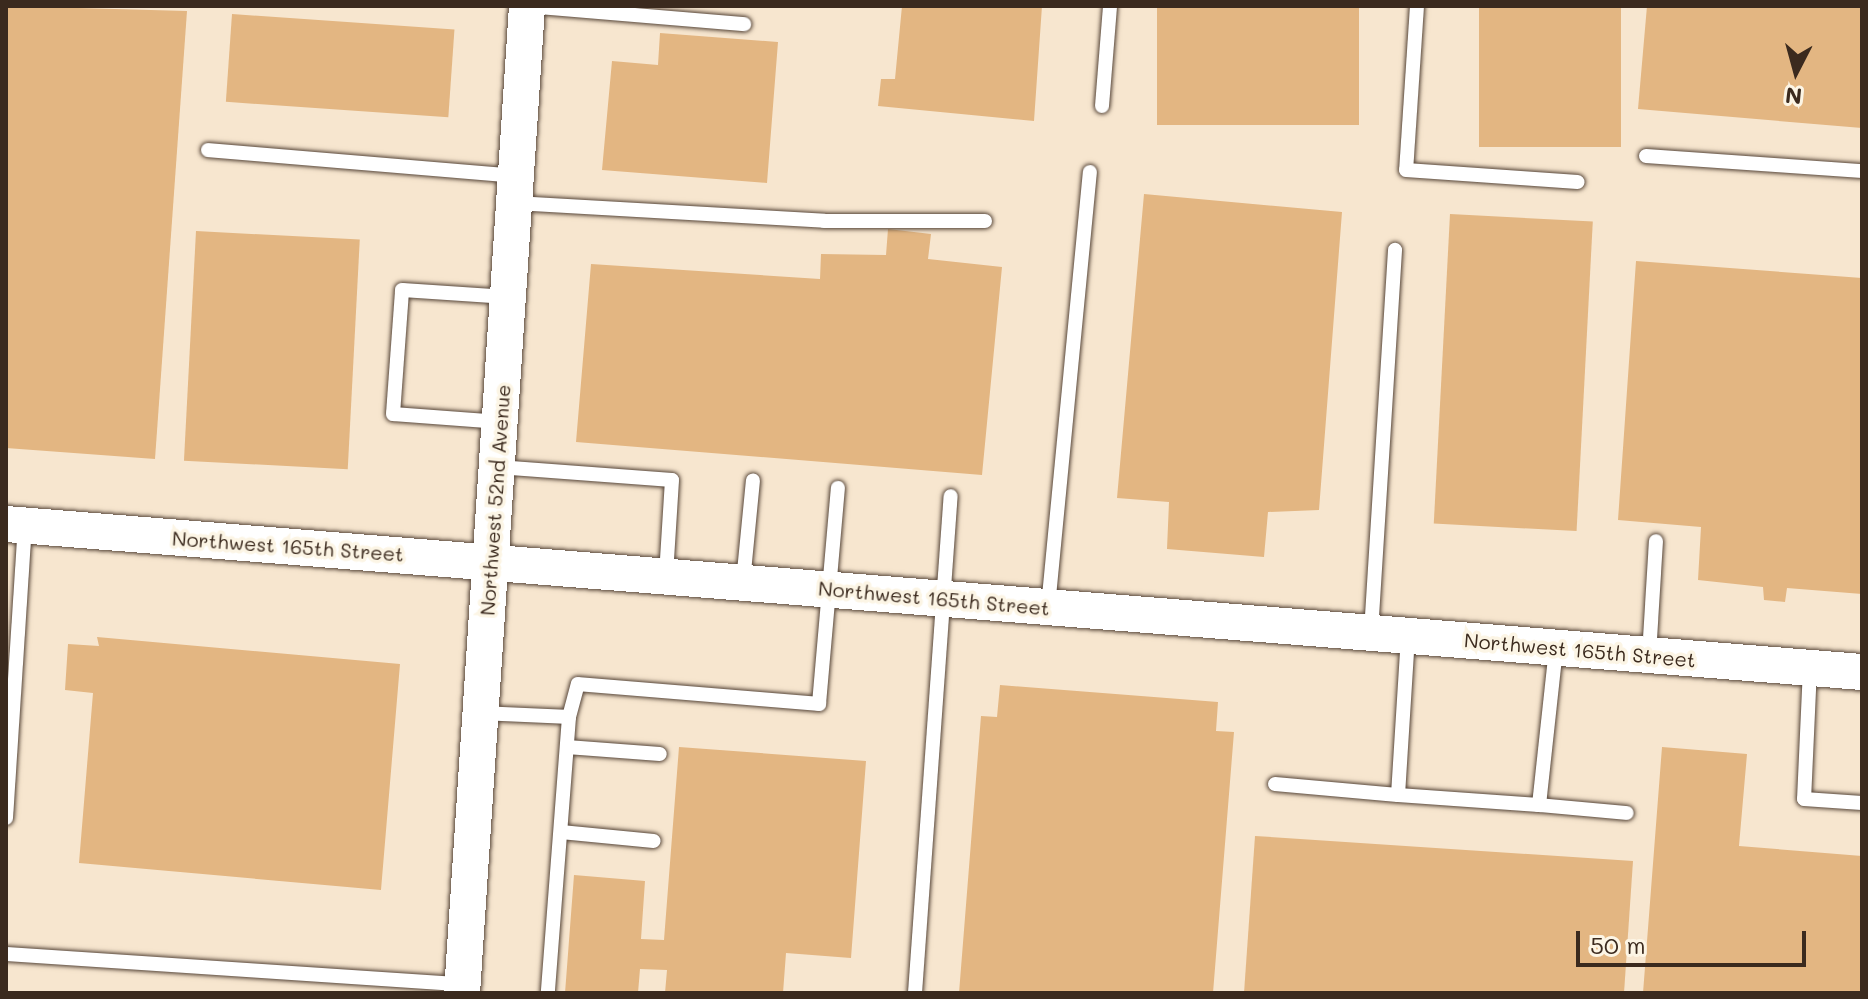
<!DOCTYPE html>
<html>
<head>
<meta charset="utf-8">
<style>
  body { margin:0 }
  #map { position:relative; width:1868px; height:999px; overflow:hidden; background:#f7e6cf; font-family:Mali,sans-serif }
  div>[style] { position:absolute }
  .building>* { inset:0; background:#e3b682; transform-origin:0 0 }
  .roads { filter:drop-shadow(0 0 2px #574639) drop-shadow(0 0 2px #574639) }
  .service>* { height:14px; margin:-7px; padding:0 7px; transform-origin:7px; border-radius:7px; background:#fff }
  .tertiary>* { height:36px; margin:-18px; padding:0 18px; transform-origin:18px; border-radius:18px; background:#fff }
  span { translate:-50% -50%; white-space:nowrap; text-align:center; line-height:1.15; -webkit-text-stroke:7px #fcf5e5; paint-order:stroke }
  .street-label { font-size:20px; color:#3b2a1e }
  .frame { position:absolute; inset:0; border:8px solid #3b2a1e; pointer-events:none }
  .north { position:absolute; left:1756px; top:32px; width:80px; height:80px; -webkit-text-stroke:6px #fcf5e5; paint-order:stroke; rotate:186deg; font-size:22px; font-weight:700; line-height:32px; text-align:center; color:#3b2a1e }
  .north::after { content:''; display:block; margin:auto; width:28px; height:36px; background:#3b2a1e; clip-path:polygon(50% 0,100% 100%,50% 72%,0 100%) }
  .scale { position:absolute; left:1576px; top:931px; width:230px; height:36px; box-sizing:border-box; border:4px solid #3b2a1e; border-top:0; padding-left:10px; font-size:24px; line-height:28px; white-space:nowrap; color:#3b2a1e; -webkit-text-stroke:6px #fcf5e5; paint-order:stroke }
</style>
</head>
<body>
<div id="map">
  <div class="building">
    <div style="clip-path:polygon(6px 6px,187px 11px,155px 459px,6px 448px)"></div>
    <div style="clip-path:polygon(902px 6px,1042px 6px,1034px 121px,878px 106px,881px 79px,895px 79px)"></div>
    <div style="left:1157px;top:6px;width:202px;height:119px"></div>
    <div style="left:1479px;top:6px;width:142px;height:141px"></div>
    <div style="clip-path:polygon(1647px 6px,1862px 6px,1862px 128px,1638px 109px)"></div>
    <div style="left:232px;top:14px;width:223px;height:88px;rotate:4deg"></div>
    <div style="clip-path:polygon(660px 33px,778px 42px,767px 183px,602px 170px,612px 61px,658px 65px)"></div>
    <div style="clip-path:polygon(1144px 194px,1342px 212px,1319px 510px,1268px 512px,1264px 557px,1167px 549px,1169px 502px,1117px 498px)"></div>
    <div style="left:1450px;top:214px;width:143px;height:310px;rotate:3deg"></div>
    <div style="clip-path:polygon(888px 229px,931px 234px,928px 259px,1002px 267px,982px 475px,576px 442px,591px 264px,820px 279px,821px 254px,886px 255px)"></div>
    <div style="left:196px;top:231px;width:164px;height:230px;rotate:3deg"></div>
    <div style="clip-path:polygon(1636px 261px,1862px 278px,1862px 594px,1787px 588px,1785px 602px,1764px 600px,1763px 587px,1698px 580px,1701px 527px,1618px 520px)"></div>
    <div style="clip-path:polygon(97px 637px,400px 664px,381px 890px,79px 863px,93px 693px,65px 690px,68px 644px,99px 646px)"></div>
    <div style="clip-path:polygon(1000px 685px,1218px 702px,1216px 731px,1234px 732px,1213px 993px,959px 993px,981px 716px,997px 717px)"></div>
    <div style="clip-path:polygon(679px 747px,866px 761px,851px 958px,786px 953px,783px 993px,665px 993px,667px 970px,640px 969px,638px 993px,565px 993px,574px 875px,645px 881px,641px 939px,664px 940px)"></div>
    <div style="clip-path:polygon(1662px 747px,1747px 754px,1739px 846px,1862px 856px,1862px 993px,1643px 993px)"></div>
    <div style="clip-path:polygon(1255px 836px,1633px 861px,1624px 993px,1244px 993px)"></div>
  </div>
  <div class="roads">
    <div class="service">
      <div style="left:528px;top:6px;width:217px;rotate:4.8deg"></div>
      <div style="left:1417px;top:6px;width:164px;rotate:93.8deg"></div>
      <div style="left:1406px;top:170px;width:172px;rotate:4deg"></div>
      <div style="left:1102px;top:106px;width:100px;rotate:-85.4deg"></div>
      <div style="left:208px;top:150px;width:309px;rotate:4.8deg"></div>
      <div style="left:1646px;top:156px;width:217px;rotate:4deg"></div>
      <div style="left:515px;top:203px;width:310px;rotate:3.3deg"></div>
      <div style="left:824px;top:221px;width:161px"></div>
      <div style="left:500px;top:422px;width:107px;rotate:-175.7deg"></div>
      <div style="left:393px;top:414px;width:124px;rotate:-85.8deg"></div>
      <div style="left:402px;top:290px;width:106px;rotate:3.8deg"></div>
      <div style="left:498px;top:467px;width:174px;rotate:4.3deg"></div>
      <div style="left:672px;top:480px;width:96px;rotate:93.6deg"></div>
      <div style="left:743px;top:582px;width:102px;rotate:-84.4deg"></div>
      <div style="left:1048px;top:607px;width:437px;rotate:-84.5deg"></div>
      <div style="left:1371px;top:632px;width:383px;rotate:-86.4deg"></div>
      <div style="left:1408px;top:636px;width:159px;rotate:93.6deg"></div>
      <div style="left:1398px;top:795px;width:141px;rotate:4.1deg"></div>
      <div style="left:1539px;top:805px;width:158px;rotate:-83.8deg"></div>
      <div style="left:1649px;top:655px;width:114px;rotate:-86.5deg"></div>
      <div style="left:1810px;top:668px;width:131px;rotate:92.6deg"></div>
      <div style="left:1804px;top:799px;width:58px;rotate:3.9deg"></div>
      <div style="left:481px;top:713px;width:88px;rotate:2.6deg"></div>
      <div style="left:569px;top:717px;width:277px;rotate:94.4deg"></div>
      <div style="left:569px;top:717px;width:34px;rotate:-75deg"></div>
      <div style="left:578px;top:684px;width:242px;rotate:4.7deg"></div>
      <div style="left:819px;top:704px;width:217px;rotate:-85deg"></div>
      <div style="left:567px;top:747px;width:93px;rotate:4.3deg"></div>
      <div style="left:1275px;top:784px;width:123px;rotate:5.1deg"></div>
      <div style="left:1539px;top:805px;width:88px;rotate:5.2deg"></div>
      <div style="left:6px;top:818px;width:293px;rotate:-86.3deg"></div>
      <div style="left:561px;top:832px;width:93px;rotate:5.5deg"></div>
      <div style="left:6px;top:954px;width:456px;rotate:3.8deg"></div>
      <div style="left:915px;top:993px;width:498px;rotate:-85.9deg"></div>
    </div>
    <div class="tertiary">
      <div style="left:6px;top:524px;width:1862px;rotate:4.56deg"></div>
      <div style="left:462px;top:993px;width:989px;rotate:-86.23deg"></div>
    </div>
  </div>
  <div class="street-label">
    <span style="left:495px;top:500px;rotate:-86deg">Northwest 52nd Avenue</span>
    <span style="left:288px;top:546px;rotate:4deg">Northwest 165th Street</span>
    <span style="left:934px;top:598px;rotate:5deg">Northwest 165th Street</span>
    <span style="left:1580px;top:650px;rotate:5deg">Northwest 165th Street</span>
  </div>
  <div class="frame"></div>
  <div class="north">N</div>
  <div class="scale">50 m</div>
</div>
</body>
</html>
